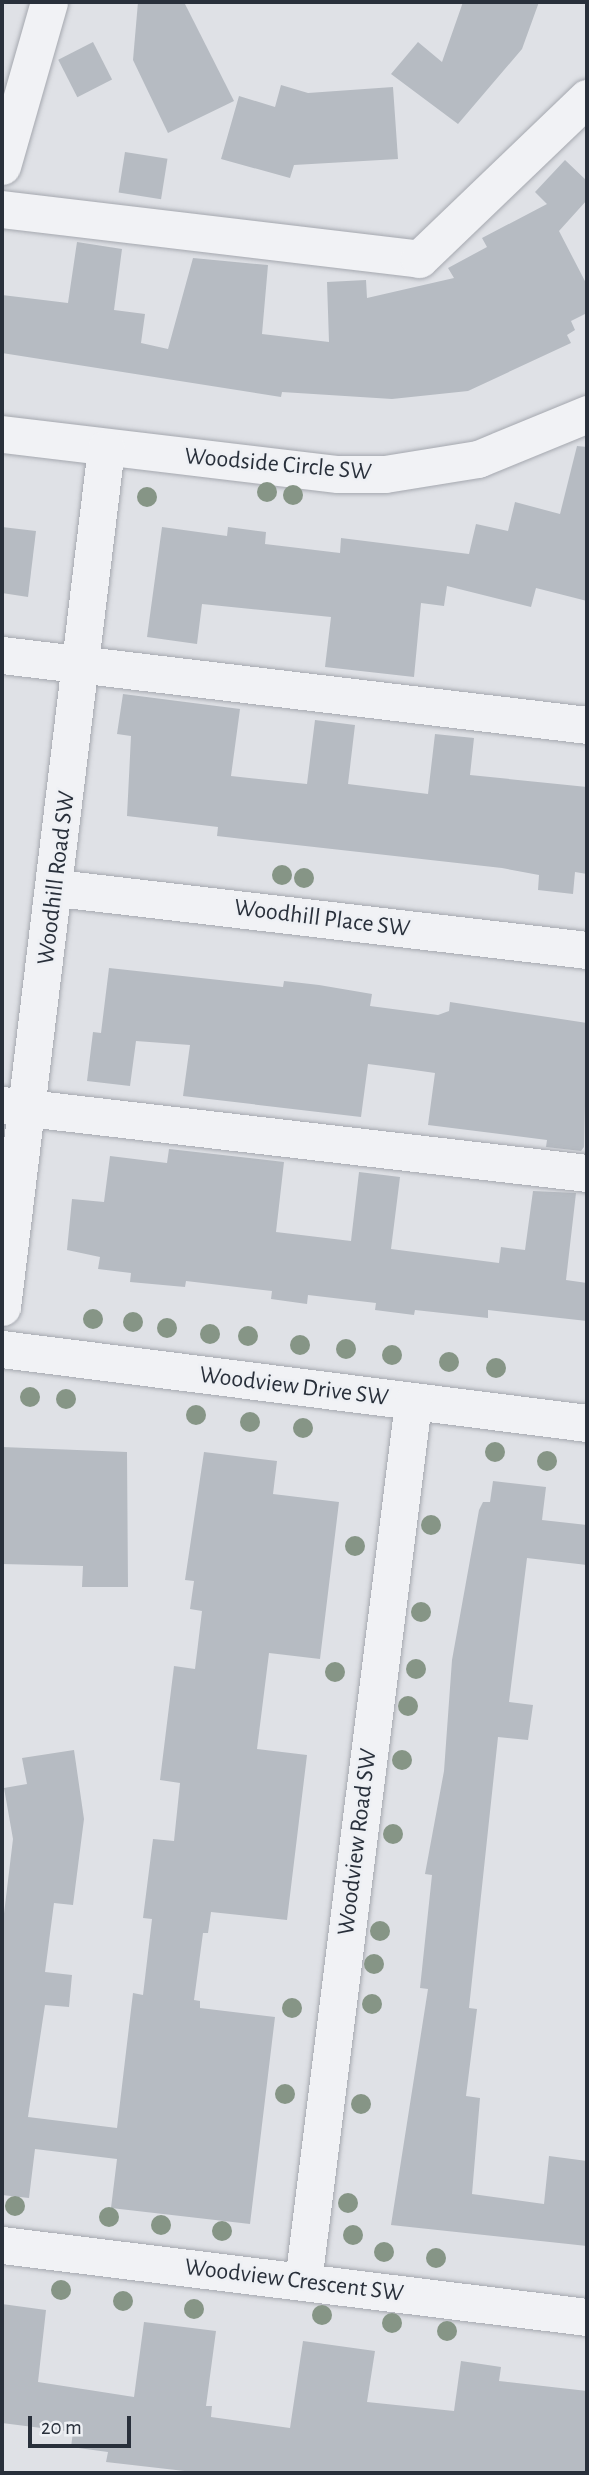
<!DOCTYPE html>
<html>
<head>
<meta charset="utf-8">
<style>
  body { margin:0 }
  #map { position:relative; width:589px; height:2475px; overflow:hidden; background:#dfe1e6; font-family:"Alegreya Sans",sans-serif }
  div>[style] { position:absolute }
  .building>* { inset:0; background:#b6bbc2; transform-origin:0 0 }
  .roads { filter:drop-shadow(0 0 2px #a5a8af) drop-shadow(0 0 2px #a5a8af) }
  .minor>* { height:37px; margin:-18.5px; padding:0 18.5px; transform-origin:18.5px; border-radius:18.5px; background:#f1f2f5 }
  .trees>* { width:20px; height:20px; margin:-10px; border-radius:50%; background:#869586 }
  span { translate:-50% -50%; white-space:nowrap; text-align:center; line-height:1.15; -webkit-text-stroke:5px #eef0f4; paint-order:stroke }
  .street-label { font-size:24px; color:#29303b }
  .frame { position:absolute; inset:0; border:4px solid #29303b; pointer-events:none }
  .scale { position:absolute; left:28px; top:2416px; width:103px; height:32px; box-sizing:border-box; border:4px solid #29303b; border-top:0; padding-left:9px; font-size:21px; line-height:24px; white-space:nowrap; color:#29303b; -webkit-text-stroke:5px #eef0f4; paint-order:stroke }
</style>
</head>
<body>
<div id="map">
  <div class="building">
    <div style="clip-path:polygon(138px 2px,184px 2px,234px 101px,168px 133px,133px 60px)"></div>
    <div style="clip-path:polygon(463px 2px,539px 2px,522px 49px,458px 124px,391px 74px,418px 42px,442px 62px)"></div>
    <div style="left:93px;top:42px;width:42px;height:39px;rotate:63deg"></div>
    <div style="clip-path:polygon(281px 85px,308px 93px,393px 87px,398px 159px,294px 165px,290px 178px,221px 159px,239px 96px,275px 107px)"></div>
    <div style="left:125px;top:152px;width:43px;height:41px;rotate:9deg"></div>
    <div style="clip-path:polygon(565px 160px,587px 181px,587px 200px,559px 231px,587px 285px,587px 313px,571px 321px,575px 330px,567px 335px,571px 343px,468px 391px,392px 399px,282px 392px,281px 397px,2px 353px,2px 295px,68px 303px,77px 242px,122px 249px,114px 310px,145px 314px,141px 343px,168px 349px,193px 258px,268px 265px,262px 334px,329px 342px,327px 282px,366px 280px,367px 298px,454px 278px,448px 268px,487px 247px,482px 238px,547px 204px,535px 192px)"></div>
    <div style="clip-path:polygon(577px 446px,587px 447px,587px 601px,536px 588px,531px 607px,447px 586px,444px 606px,421px 603px,414px 677px,325px 667px,331px 617px,202px 604px,197px 644px,147px 637px,162px 527px,227px 536px,228px 527px,266px 532px,265px 544px,340px 553px,341px 538px,469px 554px,476px 524px,508px 531px,515px 502px,560px 514px)"></div>
    <div style="clip-path:polygon(2px 527px,36px 531px,28px 597px,2px 593px)"></div>
    <div style="clip-path:polygon(123px 694px,240px 709px,231px 776px,307px 784px,315px 720px,355px 725px,348px 784px,428px 794px,435px 734px,474px 738px,470px 775px,587px 787px,587px 874px,575px 872px,573px 894px,538px 890px,539px 875px,502px 868px,217px 836px,218px 827px,127px 816px,131px 736px,117px 734px)"></div>
    <div style="clip-path:polygon(109px 968px,283px 987px,284px 981px,319px 985px,372px 994px,370px 1006px,438px 1015px,449px 1011px,450px 1002px,587px 1023px,584px 1147px,581px 1151px,546px 1147px,547px 1140px,428px 1125px,435px 1073px,407px 1069px,368px 1064px,361px 1117px,183px 1096px,190px 1045px,136px 1041px,130px 1086px,87px 1081px,93px 1032px,101px 1033px)"></div>
    <div style="clip-path:polygon(169px 1149px,284px 1162px,276px 1232px,351px 1241px,359px 1172px,400px 1177px,391px 1249px,499px 1263px,501px 1247px,525px 1250px,533px 1191px,576px 1193px,566px 1280px,587px 1283px,587px 1321px,488px 1310px,488px 1318px,415px 1310px,414px 1315px,375px 1310px,376px 1303px,308px 1295px,307px 1304px,271px 1299px,272px 1291px,186px 1281px,185px 1287px,130px 1282px,131px 1273px,98px 1269px,100px 1257px,67px 1250px,72px 1199px,104px 1202px,110px 1156px,167px 1163px)"></div>
    <div style="clip-path:polygon(2px 1447px,127px 1452px,128px 1587px,82px 1587px,83px 1566px,2px 1564px)"></div>
    <div style="clip-path:polygon(204px 1452px,277px 1461px,273px 1494px,339px 1502px,320px 1659px,269px 1653px,257px 1749px,307px 1755px,287px 1920px,211px 1912px,208px 1933px,203px 1933px,194px 2000px,200px 2001px,200px 2008px,275px 2017px,250px 2224px,111px 2208px,117px 2159px,35px 2149px,29px 2198px,2px 2195px,2px 1930px,13px 1839px,4px 1788px,27px 1784px,22px 1758px,74px 1750px,84px 1819px,73px 1905px,54px 1903px,45px 1972px,72px 1975px,69px 2007px,45px 2005px,28px 2117px,117px 2128px,133px 1993px,143px 1995px,152px 1919px,143px 1918px,153px 1839px,174px 1841px,180px 1783px,160px 1780px,174px 1666px,195px 1669px,202px 1611px,190px 1609px,194px 1581px,185px 1580px)"></div>
    <div style="clip-path:polygon(493px 1481px,546px 1487px,542px 1520px,587px 1525px,587px 1565px,527px 1558px,509px 1702px,533px 1705px,528px 1740px,498px 1737px,469px 2008px,477px 2009px,466px 2096px,480px 2098px,472px 2194px,544px 2204px,549px 2156px,587px 2161px,587px 2246px,391px 2225px,428px 1989px,420px 1988px,432px 1875px,425px 1874px,444px 1771px,452px 1660px,479px 1510px,483px 1502px,490px 1502px)"></div>
    <div style="clip-path:polygon(2px 2304px,46px 2310px,38px 2382px,134px 2397px,144px 2322px,216px 2331px,206px 2406px,212px 2406px,211px 2417px,290px 2428px,303px 2341px,375px 2351px,367px 2402px,454px 2411px,461px 2361px,501px 2367px,499px 2381px,587px 2391px,587px 2473px,202px 2473px,106px 2462px,108px 2452px,71px 2447px,73px 2432px,2px 2423px)"></div>
  </div>
  <div class="roads">
    <div class="minor">
      <div style="left:2px;top:166px;width:171px;rotate:-74deg"></div>
      <div style="left:2px;top:209px;width:420px;rotate:6.8deg"></div>
      <div style="left:419px;top:259px;width:233px;rotate:-43.8deg"></div>
      <div style="left:2px;top:434px;width:338px;rotate:6.8deg"></div>
      <div style="left:338px;top:474px;width:47px"></div>
      <div style="left:385px;top:474px;width:94px;rotate:-9.2deg"></div>
      <div style="left:478px;top:459px;width:118px;rotate:-22.4deg"></div>
      <div style="left:2px;top:655px;width:589px;rotate:6.82deg"></div>
      <div style="left:57px;top:888px;width:534px;rotate:6.67deg"></div>
      <div style="left:2px;top:1105px;width:589px;rotate:6.63deg"></div>
      <div style="left:2px;top:1307px;width:865px;rotate:-83.1deg"></div>
      <div style="left:2px;top:1349px;width:590px;rotate:7.21deg"></div>
      <div style="left:2px;top:2245px;width:589px;rotate:7.02deg"></div>
      <div style="left:303px;top:2282px;width:887px;rotate:-82.87deg"></div>
    </div>
  </div>
  <div class="trees">
    <div style="left:267px;top:492px"></div>
    <div style="left:293px;top:495px"></div>
    <div style="left:147px;top:497px"></div>
    <div style="left:282px;top:875px"></div>
    <div style="left:304px;top:878px"></div>
    <div style="left:93px;top:1319px"></div>
    <div style="left:133px;top:1322px"></div>
    <div style="left:167px;top:1328px"></div>
    <div style="left:210px;top:1334px"></div>
    <div style="left:248px;top:1336px"></div>
    <div style="left:300px;top:1345px"></div>
    <div style="left:346px;top:1349px"></div>
    <div style="left:392px;top:1355px"></div>
    <div style="left:449px;top:1362px"></div>
    <div style="left:496px;top:1368px"></div>
    <div style="left:30px;top:1397px"></div>
    <div style="left:66px;top:1399px"></div>
    <div style="left:196px;top:1415px"></div>
    <div style="left:250px;top:1422px"></div>
    <div style="left:303px;top:1428px"></div>
    <div style="left:495px;top:1452px"></div>
    <div style="left:547px;top:1461px"></div>
    <div style="left:431px;top:1525px"></div>
    <div style="left:355px;top:1546px"></div>
    <div style="left:421px;top:1612px"></div>
    <div style="left:416px;top:1669px"></div>
    <div style="left:335px;top:1672px"></div>
    <div style="left:408px;top:1706px"></div>
    <div style="left:402px;top:1760px"></div>
    <div style="left:393px;top:1834px"></div>
    <div style="left:380px;top:1931px"></div>
    <div style="left:374px;top:1964px"></div>
    <div style="left:372px;top:2004px"></div>
    <div style="left:292px;top:2008px"></div>
    <div style="left:285px;top:2094px"></div>
    <div style="left:361px;top:2104px"></div>
    <div style="left:348px;top:2203px"></div>
    <div style="left:15px;top:2206px"></div>
    <div style="left:109px;top:2217px"></div>
    <div style="left:161px;top:2225px"></div>
    <div style="left:222px;top:2231px"></div>
    <div style="left:353px;top:2235px"></div>
    <div style="left:384px;top:2252px"></div>
    <div style="left:436px;top:2258px"></div>
    <div style="left:61px;top:2290px"></div>
    <div style="left:123px;top:2301px"></div>
    <div style="left:194px;top:2309px"></div>
    <div style="left:322px;top:2315px"></div>
    <div style="left:392px;top:2323px"></div>
    <div style="left:447px;top:2331px"></div>
  </div>
  <div class="street-label">
    <span style="left:278px;top:465px;rotate:5deg">Woodside Circle SW</span>
    <span style="left:57px;top:878px;rotate:-83deg">Woodhill Road SW</span>
    <span style="left:322px;top:919px;rotate:7deg">Woodhill Place SW</span>
    <span style="left:294px;top:1387px;rotate:7deg">Woodview Drive SW</span>
    <span style="left:358px;top:1842px;rotate:-83deg">Woodview Road SW</span>
    <span style="left:294px;top:2281px;rotate:7deg">Woodview Crescent SW</span>
  </div>
  <div class="frame"></div>
  <div class="scale">20 m</div>
</div>
</body>
</html>
